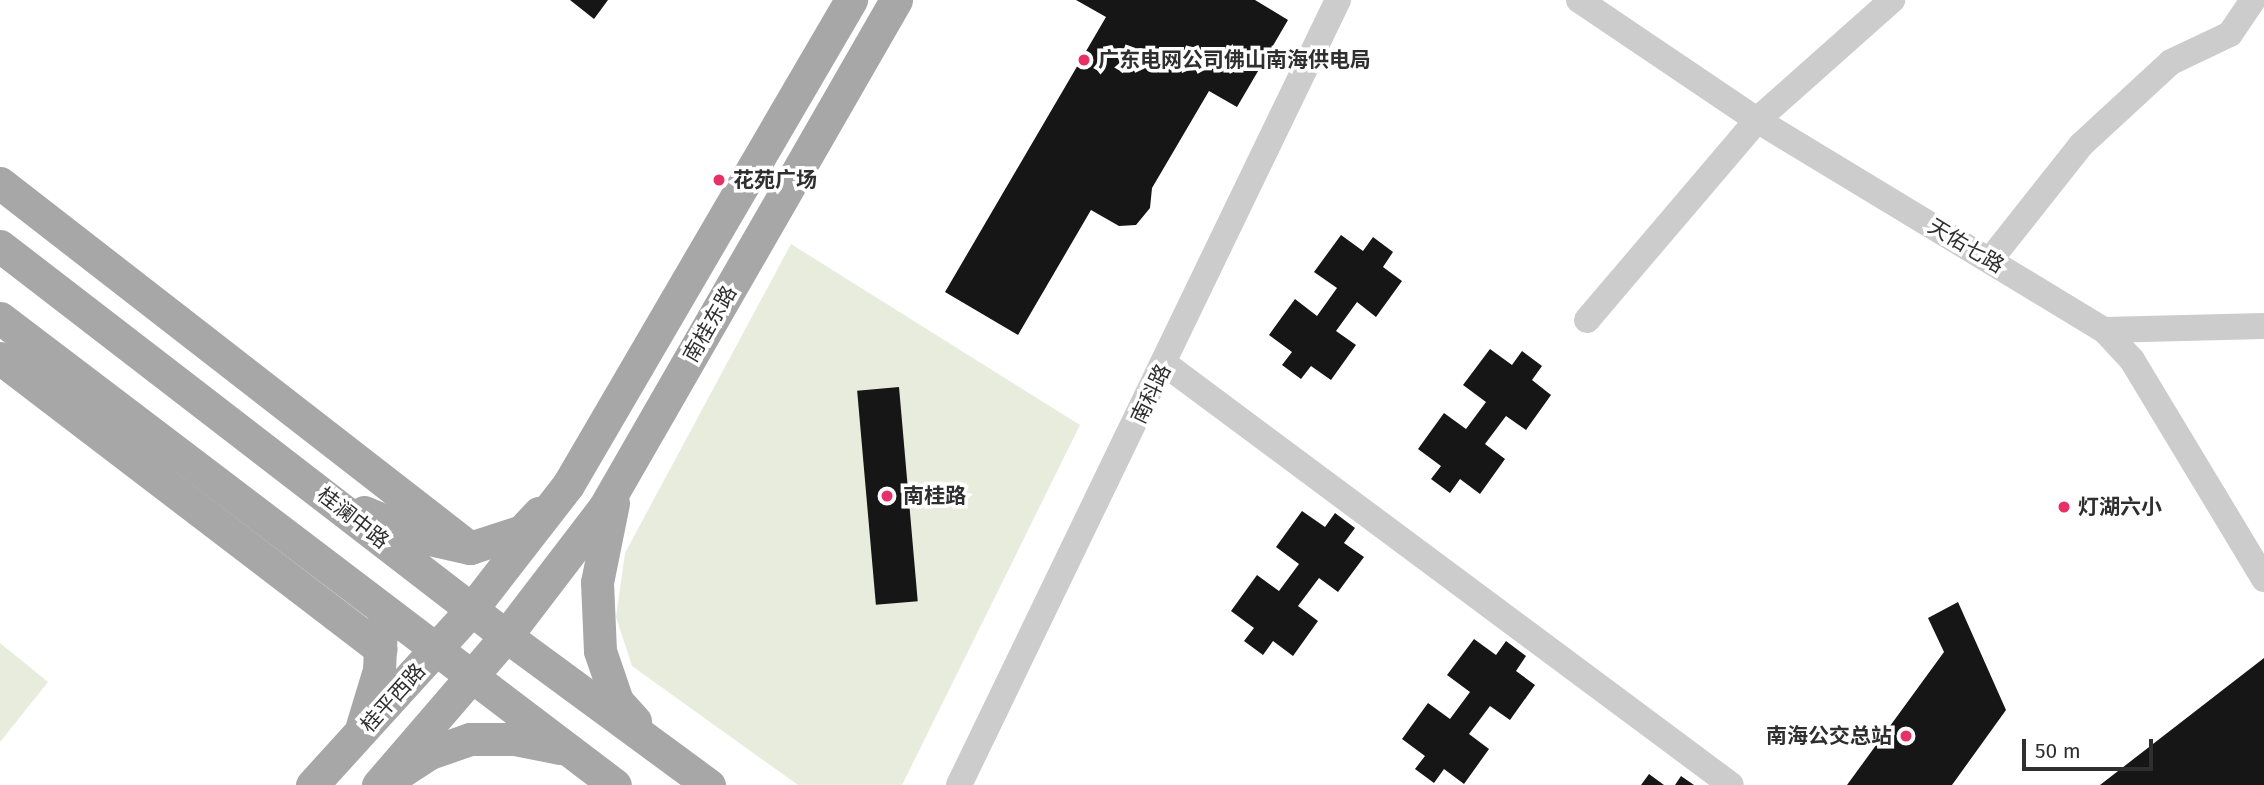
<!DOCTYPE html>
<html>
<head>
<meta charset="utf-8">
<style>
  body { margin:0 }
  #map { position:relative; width:2264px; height:785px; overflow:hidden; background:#fff; font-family:"Fira Sans","Noto Sans SC",sans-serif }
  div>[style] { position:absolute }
  .green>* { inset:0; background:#e8ecdc }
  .building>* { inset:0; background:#161616; transform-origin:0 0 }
  .minor>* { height:26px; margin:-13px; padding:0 13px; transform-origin:13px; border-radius:13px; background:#ccc }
  .major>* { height:33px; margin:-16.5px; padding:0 16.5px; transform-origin:16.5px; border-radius:16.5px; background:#a7a7a7 }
  .dots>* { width:19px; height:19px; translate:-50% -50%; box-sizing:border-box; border:4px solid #fff; border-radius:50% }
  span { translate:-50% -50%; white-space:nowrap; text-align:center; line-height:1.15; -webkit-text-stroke:7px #fff; paint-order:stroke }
  .poi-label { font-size:21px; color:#2f2f2f; font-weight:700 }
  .left { translate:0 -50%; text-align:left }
  .right { translate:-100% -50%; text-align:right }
  .street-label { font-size:21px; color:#2f2f2f }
  .scale { position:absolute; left:2022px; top:739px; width:131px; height:32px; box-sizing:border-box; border:4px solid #2f2f2f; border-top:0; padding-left:9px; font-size:21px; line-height:24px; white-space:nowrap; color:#2f2f2f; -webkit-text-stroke:5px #fff; paint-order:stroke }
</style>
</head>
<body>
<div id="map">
  <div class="green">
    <div style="clip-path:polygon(791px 244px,1080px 425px,902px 785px,798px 785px,632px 666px,616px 617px,625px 553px)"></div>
    <div style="clip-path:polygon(0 643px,48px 682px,0 742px)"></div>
  </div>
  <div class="building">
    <div style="clip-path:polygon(570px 0,608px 0,594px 19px)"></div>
    <div style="clip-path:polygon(1076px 0,1255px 0,1288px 20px,1237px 107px,1209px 91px,1152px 188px,1150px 208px,1136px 225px,1119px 226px,1091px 210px,1018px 335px,945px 292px,1106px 17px)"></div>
    <div style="clip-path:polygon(1341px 235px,1363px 251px,1373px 237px,1393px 252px,1383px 267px,1402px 281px,1376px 317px,1357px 302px,1336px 331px,1356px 345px,1331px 380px,1311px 366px,1301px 379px,1282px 365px,1292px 352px,1269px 335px,1295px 299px,1317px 316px,1337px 288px,1314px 272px)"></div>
    <div style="clip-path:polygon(1490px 349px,1512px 365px,1522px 351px,1542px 366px,1532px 380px,1551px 395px,1526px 430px,1506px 416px,1485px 444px,1505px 459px,1480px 494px,1460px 479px,1450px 493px,1431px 479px,1441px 466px,1418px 449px,1444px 413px,1466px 429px,1486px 402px,1463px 385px)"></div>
    <div style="left:899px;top:387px;width:215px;height:42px;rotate:85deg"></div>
    <div style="clip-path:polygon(1302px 511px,1325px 527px,1335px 513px,1355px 528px,1344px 543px,1364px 557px,1338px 592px,1319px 578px,1298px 606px,1318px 621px,1293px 656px,1273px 641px,1263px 655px,1244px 641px,1254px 628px,1231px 611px,1257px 575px,1279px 591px,1299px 564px,1276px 547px)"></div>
    <div style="clip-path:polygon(1958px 602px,2006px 710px,1952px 785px,1847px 785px,1944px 652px,1928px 618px)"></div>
    <div style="clip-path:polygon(1474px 639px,1496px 655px,1506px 641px,1526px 656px,1516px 671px,1535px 685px,1510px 720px,1490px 706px,1469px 734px,1489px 749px,1464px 784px,1444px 769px,1434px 783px,1415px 769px,1425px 756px,1402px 739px,1428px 703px,1450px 719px,1470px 692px,1447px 675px)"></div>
    <div style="clip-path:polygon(2264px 658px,2264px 785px,2100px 785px)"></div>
    <div style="clip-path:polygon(1649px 774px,1664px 785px,1641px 785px)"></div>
    <div style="clip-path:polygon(1681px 776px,1694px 785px,1675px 785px)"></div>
  </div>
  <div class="minor">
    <div style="left:1579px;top:0;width:215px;rotate:34deg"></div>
    <div style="left:1757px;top:120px;width:406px;rotate:31.2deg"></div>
    <div style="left:2104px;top:330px;width:41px;rotate:47deg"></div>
    <div style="left:2132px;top:360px;width:256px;rotate:58.9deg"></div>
    <div style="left:1990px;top:260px;width:147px;rotate:-51.6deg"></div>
    <div style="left:2081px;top:145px;width:122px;rotate:-42.7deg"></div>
    <div style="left:2171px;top:62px;width:65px;rotate:-25.4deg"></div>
    <div style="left:2230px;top:34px;width:41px;rotate:-55.9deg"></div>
    <div style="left:1587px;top:320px;width:262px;rotate:-49.6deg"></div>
    <div style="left:1757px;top:120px;width:181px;rotate:-41.6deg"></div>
    <div style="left:2104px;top:330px;width:160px;rotate:-1.4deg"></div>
    <div style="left:1165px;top:364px;width:705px;rotate:36.64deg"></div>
    <div style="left:959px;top:785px;width:872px;rotate:-64.23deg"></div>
  </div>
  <div class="major">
    <div style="left:0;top:183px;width:595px;rotate:37.83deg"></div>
    <div style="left:0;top:246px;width:639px;rotate:37.62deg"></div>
    <div style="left:506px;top:636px;width:252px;rotate:36.3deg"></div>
    <div style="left:0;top:318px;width:772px;rotate:37.21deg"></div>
    <div style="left:0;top:358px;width:479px;rotate:37.4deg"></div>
    <div style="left:613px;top:503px;width:81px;rotate:101.4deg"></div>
    <div style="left:597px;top:582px;width:69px;rotate:87.5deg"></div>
    <div style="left:600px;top:651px;width:53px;rotate:71.2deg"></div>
    <div style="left:617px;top:701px;width:27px;rotate:48deg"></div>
    <div style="left:364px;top:512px;width:70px;rotate:22.6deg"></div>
    <div style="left:429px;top:539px;width:42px;rotate:12.4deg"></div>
    <div style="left:470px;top:548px;width:55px;rotate:-18.1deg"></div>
    <div style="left:522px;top:531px;width:25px;rotate:-47deg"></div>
    <div style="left:362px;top:726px;width:59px;rotate:-73.1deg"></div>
    <div style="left:379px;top:670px;width:42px;rotate:-87.3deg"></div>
    <div style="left:402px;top:771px;width:33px;rotate:-33deg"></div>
    <div style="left:430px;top:753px;width:42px;rotate:-19.3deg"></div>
    <div style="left:470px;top:739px;width:45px"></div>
    <div style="left:515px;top:739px;width:46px;rotate:11.3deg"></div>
    <div style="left:312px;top:785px;width:236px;rotate:-47.7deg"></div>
    <div style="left:471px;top:610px;width:158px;rotate:-52.2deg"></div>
    <div style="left:568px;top:485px;width:562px;rotate:-59.74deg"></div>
    <div style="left:378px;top:785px;width:196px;rotate:-49.3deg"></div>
    <div style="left:506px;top:636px;width:161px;rotate:-52.6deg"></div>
    <div style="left:604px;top:508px;width:586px;rotate:-60.11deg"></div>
  </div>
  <div class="dots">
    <div style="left:1084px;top:60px;background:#e73065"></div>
    <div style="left:719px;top:180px;background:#e73065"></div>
    <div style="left:887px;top:496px;background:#e73065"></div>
    <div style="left:2064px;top:507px;background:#e73065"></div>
    <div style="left:1906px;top:736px;background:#e73065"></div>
  </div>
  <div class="poi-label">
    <span class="left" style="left:1098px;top:60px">广东电网公司佛山南海供电局</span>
    <span class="left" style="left:733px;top:180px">花苑广场</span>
    <span class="left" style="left:903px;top:496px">南桂路</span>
    <span class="left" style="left:2078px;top:507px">灯湖六小</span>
    <span class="right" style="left:1892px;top:736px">南海公交总站</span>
  </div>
  <div class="street-label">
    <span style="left:1966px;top:246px;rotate:31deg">天佑七路</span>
    <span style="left:710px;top:324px;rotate:-60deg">南桂东路</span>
    <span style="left:1151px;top:394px;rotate:-64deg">南科路</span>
    <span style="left:353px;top:518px;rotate:38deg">桂澜中路</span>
    <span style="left:393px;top:698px;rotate:-48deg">桂平西路</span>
  </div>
  <div class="scale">50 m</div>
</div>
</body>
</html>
